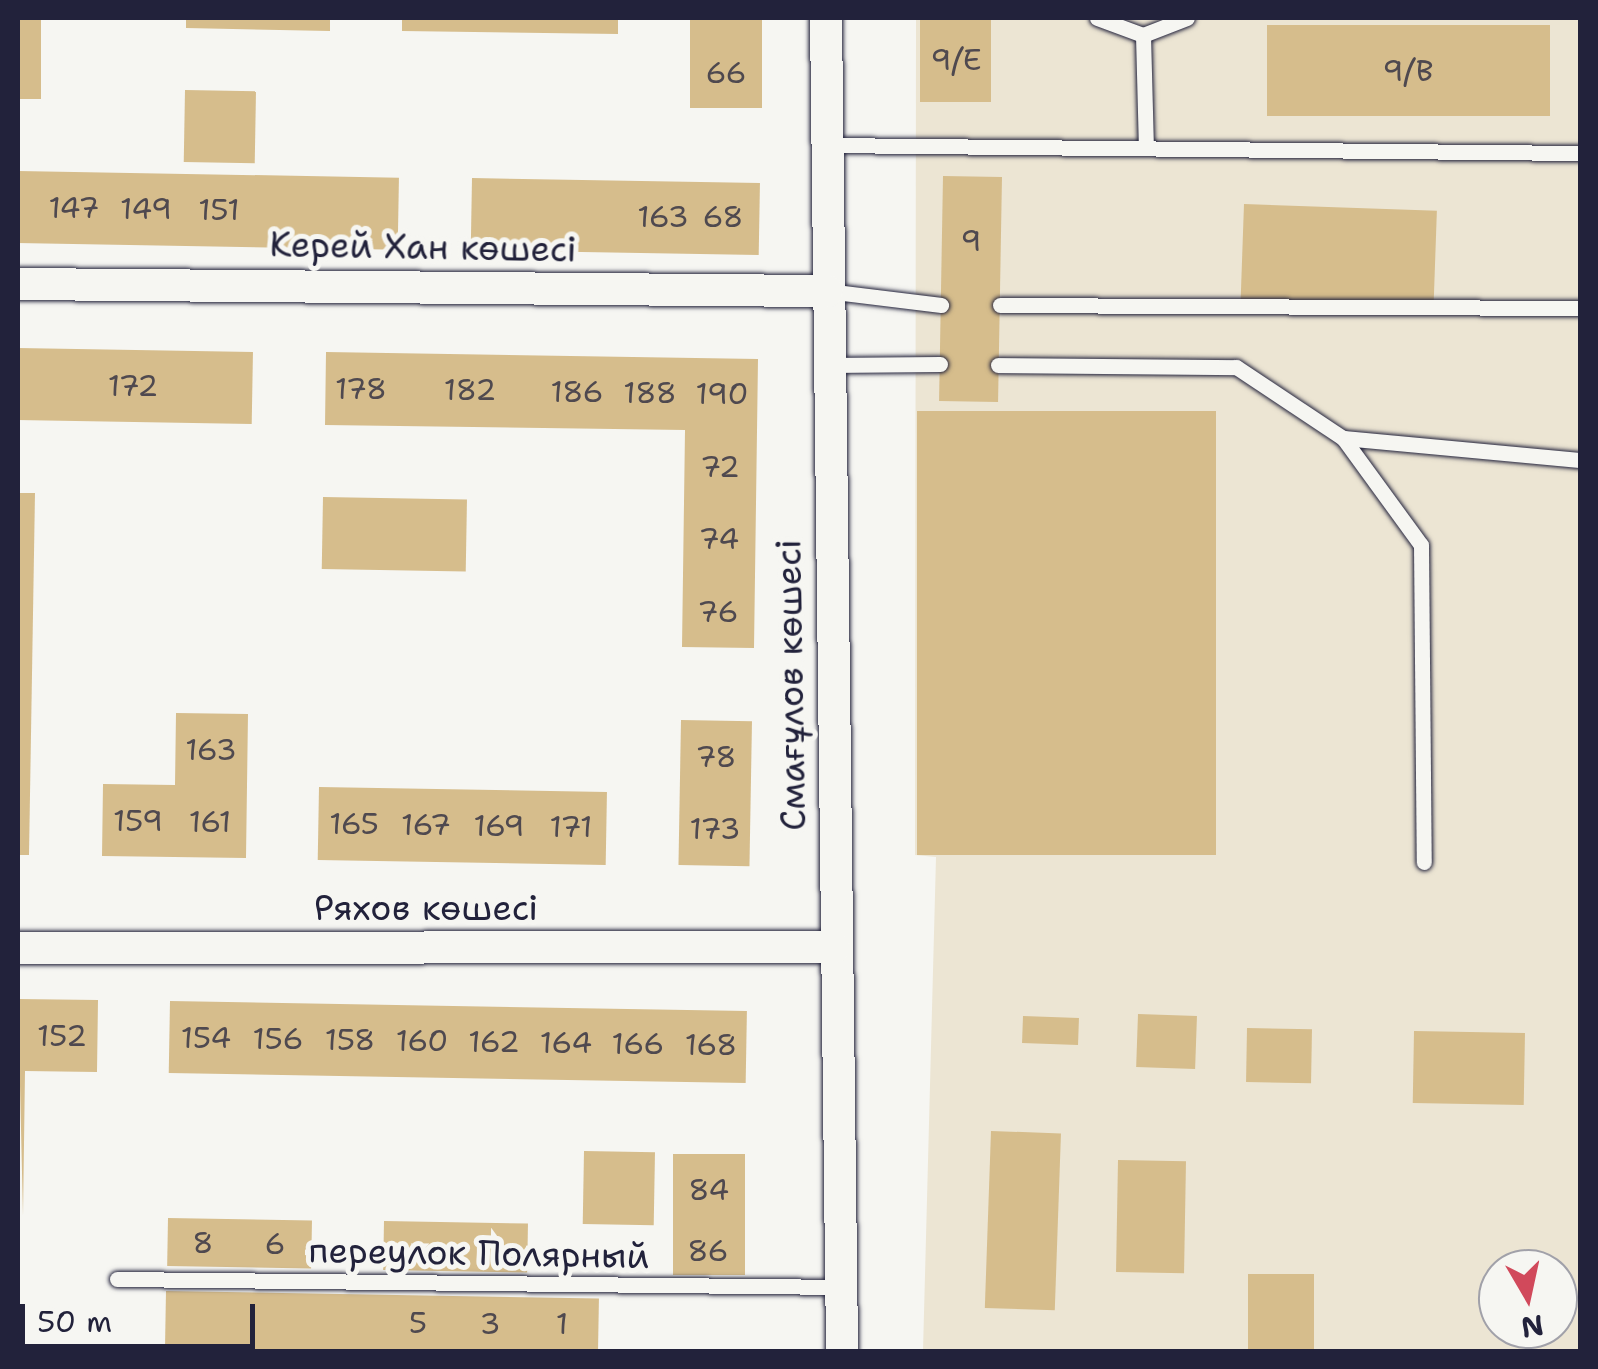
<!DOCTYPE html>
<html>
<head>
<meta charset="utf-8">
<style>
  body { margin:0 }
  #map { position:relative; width:1598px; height:1369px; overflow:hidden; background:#f6f6f2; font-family:"Shantell Sans",sans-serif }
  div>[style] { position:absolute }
  .built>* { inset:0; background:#ece5d3 }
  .building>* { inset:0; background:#d6bd8c; transform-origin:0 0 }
  .roads { filter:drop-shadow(0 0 2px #22223b) drop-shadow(0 0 2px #22223b) }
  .lane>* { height:15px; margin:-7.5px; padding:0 7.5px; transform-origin:7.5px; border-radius:7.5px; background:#f6f6f2 }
  .street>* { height:32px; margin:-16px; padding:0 16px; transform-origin:16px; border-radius:16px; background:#f6f6f2 }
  span { translate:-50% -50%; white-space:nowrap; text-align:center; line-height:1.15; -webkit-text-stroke:10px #f6f6f2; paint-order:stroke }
  .number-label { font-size:30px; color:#4f494f }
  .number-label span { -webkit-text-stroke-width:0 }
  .street-label { font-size:35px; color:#22223b }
  .frame { position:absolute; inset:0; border:20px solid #22223b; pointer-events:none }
  .north { position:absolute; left:1478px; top:1249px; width:100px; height:100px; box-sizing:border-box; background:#f6f6f2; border:2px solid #a1a1a9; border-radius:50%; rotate:171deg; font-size:28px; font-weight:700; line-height:40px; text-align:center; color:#22223b }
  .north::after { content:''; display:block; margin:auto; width:35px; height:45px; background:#d1495b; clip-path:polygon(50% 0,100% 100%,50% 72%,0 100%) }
  .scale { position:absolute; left:20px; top:1304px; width:235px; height:45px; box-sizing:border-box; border:5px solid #22223b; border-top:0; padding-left:12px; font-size:30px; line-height:35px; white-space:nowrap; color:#22223b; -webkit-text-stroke:8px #f6f6f2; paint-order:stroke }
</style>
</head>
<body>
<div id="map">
  <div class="built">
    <div style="clip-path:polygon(evenodd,916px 18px,1580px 18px,1580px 1351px,923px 1351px,936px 857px,915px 855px,916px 18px,1498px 1269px,1558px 1269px,1558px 1329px,1498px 1329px,1498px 1269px)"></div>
  </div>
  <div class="building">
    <div style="left:18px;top:18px;width:23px;height:81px"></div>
    <div style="clip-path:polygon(186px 18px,330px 18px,330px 31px,186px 28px)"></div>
    <div style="clip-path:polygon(402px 18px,618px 18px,618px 34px,402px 31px)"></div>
    <div style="left:690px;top:18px;width:72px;height:90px"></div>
    <div style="left:920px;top:18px;width:71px;height:84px"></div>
    <div style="left:1267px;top:25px;width:283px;height:91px"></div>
    <div style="left:185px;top:90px;width:71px;height:72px;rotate:1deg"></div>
    <div style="left:18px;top:171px;width:381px;height:72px;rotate:1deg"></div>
    <div style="left:943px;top:176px;width:59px;height:225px;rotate:1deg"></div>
    <div style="left:472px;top:178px;width:288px;height:72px;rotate:1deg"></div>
    <div style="left:1244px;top:204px;width:193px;height:95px;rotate:2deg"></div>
    <div style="left:18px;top:348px;width:235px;height:72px;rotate:1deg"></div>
    <div style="clip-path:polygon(326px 352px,758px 359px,754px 648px,682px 647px,685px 430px,325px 425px)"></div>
    <div style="left:917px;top:411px;width:299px;height:444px"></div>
    <div style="clip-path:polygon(18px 493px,35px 493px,29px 855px,18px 855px)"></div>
    <div style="left:323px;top:497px;width:144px;height:72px;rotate:1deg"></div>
    <div style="clip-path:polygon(176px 713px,248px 714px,246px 858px,102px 856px,103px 784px,175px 785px)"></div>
    <div style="left:681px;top:720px;width:71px;height:145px;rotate:1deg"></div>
    <div style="left:319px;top:787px;width:288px;height:73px;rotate:1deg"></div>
    <div style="clip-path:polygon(18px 999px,98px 1000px,97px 1072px,25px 1071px,23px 1216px)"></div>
    <div style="left:170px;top:1001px;width:577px;height:72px;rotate:1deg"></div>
    <div style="left:1138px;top:1014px;width:59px;height:53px;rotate:2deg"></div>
    <div style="left:1023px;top:1016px;width:56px;height:27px;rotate:2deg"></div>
    <div style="left:1247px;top:1028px;width:65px;height:54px;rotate:1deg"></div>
    <div style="left:1414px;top:1031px;width:111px;height:72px;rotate:1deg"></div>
    <div style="left:991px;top:1131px;width:70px;height:177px;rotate:2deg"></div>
    <div style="left:584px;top:1151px;width:71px;height:73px;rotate:1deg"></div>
    <div style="left:673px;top:1154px;width:72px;height:121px"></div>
    <div style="left:1118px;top:1160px;width:68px;height:112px;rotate:1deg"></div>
    <div style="left:168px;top:1218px;width:144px;height:48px;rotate:1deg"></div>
    <div style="left:384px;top:1221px;width:144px;height:49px;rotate:1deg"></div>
    <div style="left:1248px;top:1274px;width:66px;height:78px"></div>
    <div style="left:166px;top:1291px;width:433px;height:61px;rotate:1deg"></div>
  </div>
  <div class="roads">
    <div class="lane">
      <div style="left:1097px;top:18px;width:49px;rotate:20.3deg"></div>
      <div style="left:1143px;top:35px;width:113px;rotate:88.5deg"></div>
      <div style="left:1143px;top:35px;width:47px;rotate:-21.1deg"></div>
      <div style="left:826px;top:145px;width:754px;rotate:0.61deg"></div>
      <div style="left:827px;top:291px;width:115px;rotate:7deg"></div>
      <div style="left:1000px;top:305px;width:580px;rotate:0.3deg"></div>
      <div style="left:829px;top:365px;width:111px;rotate:-0.5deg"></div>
      <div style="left:998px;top:365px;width:238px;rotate:0.5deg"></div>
      <div style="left:1236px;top:367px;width:128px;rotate:33.6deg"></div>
      <div style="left:1343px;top:438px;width:132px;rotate:53.9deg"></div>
      <div style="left:1421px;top:545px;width:317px;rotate:89.5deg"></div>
      <div style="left:1343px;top:438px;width:238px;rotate:5.3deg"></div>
      <div style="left:117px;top:1279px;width:724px;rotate:0.63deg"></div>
    </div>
    <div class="street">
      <div style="left:826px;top:18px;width:1334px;rotate:89.31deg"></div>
      <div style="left:18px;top:284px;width:809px;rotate:0.5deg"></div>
      <div style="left:18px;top:948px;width:816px;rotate:-0.07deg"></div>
    </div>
  </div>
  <div class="number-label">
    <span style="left:956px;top:60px">9/Е</span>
    <span style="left:1408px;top:71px">9/В</span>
    <span style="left:726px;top:73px">66</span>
    <span style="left:74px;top:208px">147</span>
    <span style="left:146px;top:209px">149</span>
    <span style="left:219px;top:210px">151</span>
    <span style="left:663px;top:217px">163</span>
    <span style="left:723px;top:217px">68</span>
    <span style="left:971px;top:241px">9</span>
    <span style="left:133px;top:386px">172</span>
    <span style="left:361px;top:389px">178</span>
    <span style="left:470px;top:390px">182</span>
    <span style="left:577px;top:392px">186</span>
    <span style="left:650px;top:393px">188</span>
    <span style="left:722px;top:394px">190</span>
    <span style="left:720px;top:467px">72</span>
    <span style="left:719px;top:539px">74</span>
    <span style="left:718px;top:612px">76</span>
    <span style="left:211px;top:750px">163</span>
    <span style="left:716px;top:757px">78</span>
    <span style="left:138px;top:821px">159</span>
    <span style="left:210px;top:822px">161</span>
    <span style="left:354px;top:824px">165</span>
    <span style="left:426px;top:825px">167</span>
    <span style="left:499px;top:826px">169</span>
    <span style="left:571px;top:827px">171</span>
    <span style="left:715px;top:829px">173</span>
    <span style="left:62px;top:1036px">152</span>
    <span style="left:206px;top:1038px">154</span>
    <span style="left:278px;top:1039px">156</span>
    <span style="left:350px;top:1040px">158</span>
    <span style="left:422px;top:1041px">160</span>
    <span style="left:494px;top:1042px">162</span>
    <span style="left:566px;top:1043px">164</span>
    <span style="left:638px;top:1044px">166</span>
    <span style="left:711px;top:1045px">168</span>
    <span style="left:709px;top:1190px">84</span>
    <span style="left:203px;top:1243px">8</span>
    <span style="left:275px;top:1244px">6</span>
    <span style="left:708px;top:1251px">86</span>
    <span style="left:418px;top:1323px">5</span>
    <span style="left:490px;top:1324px">3</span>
    <span style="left:562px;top:1324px">1</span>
  </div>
  <div class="street-label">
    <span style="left:423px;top:247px;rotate:1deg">Керей Хан көшесі</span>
    <span style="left:791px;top:685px;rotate:-91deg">Смағұлов көшесі</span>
    <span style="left:426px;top:908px">Ряхов көшесі</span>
    <span style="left:479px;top:1253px;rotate:1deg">переулок Полярный</span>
  </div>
  <div class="frame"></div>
  <div class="north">N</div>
  <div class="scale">50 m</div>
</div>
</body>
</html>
